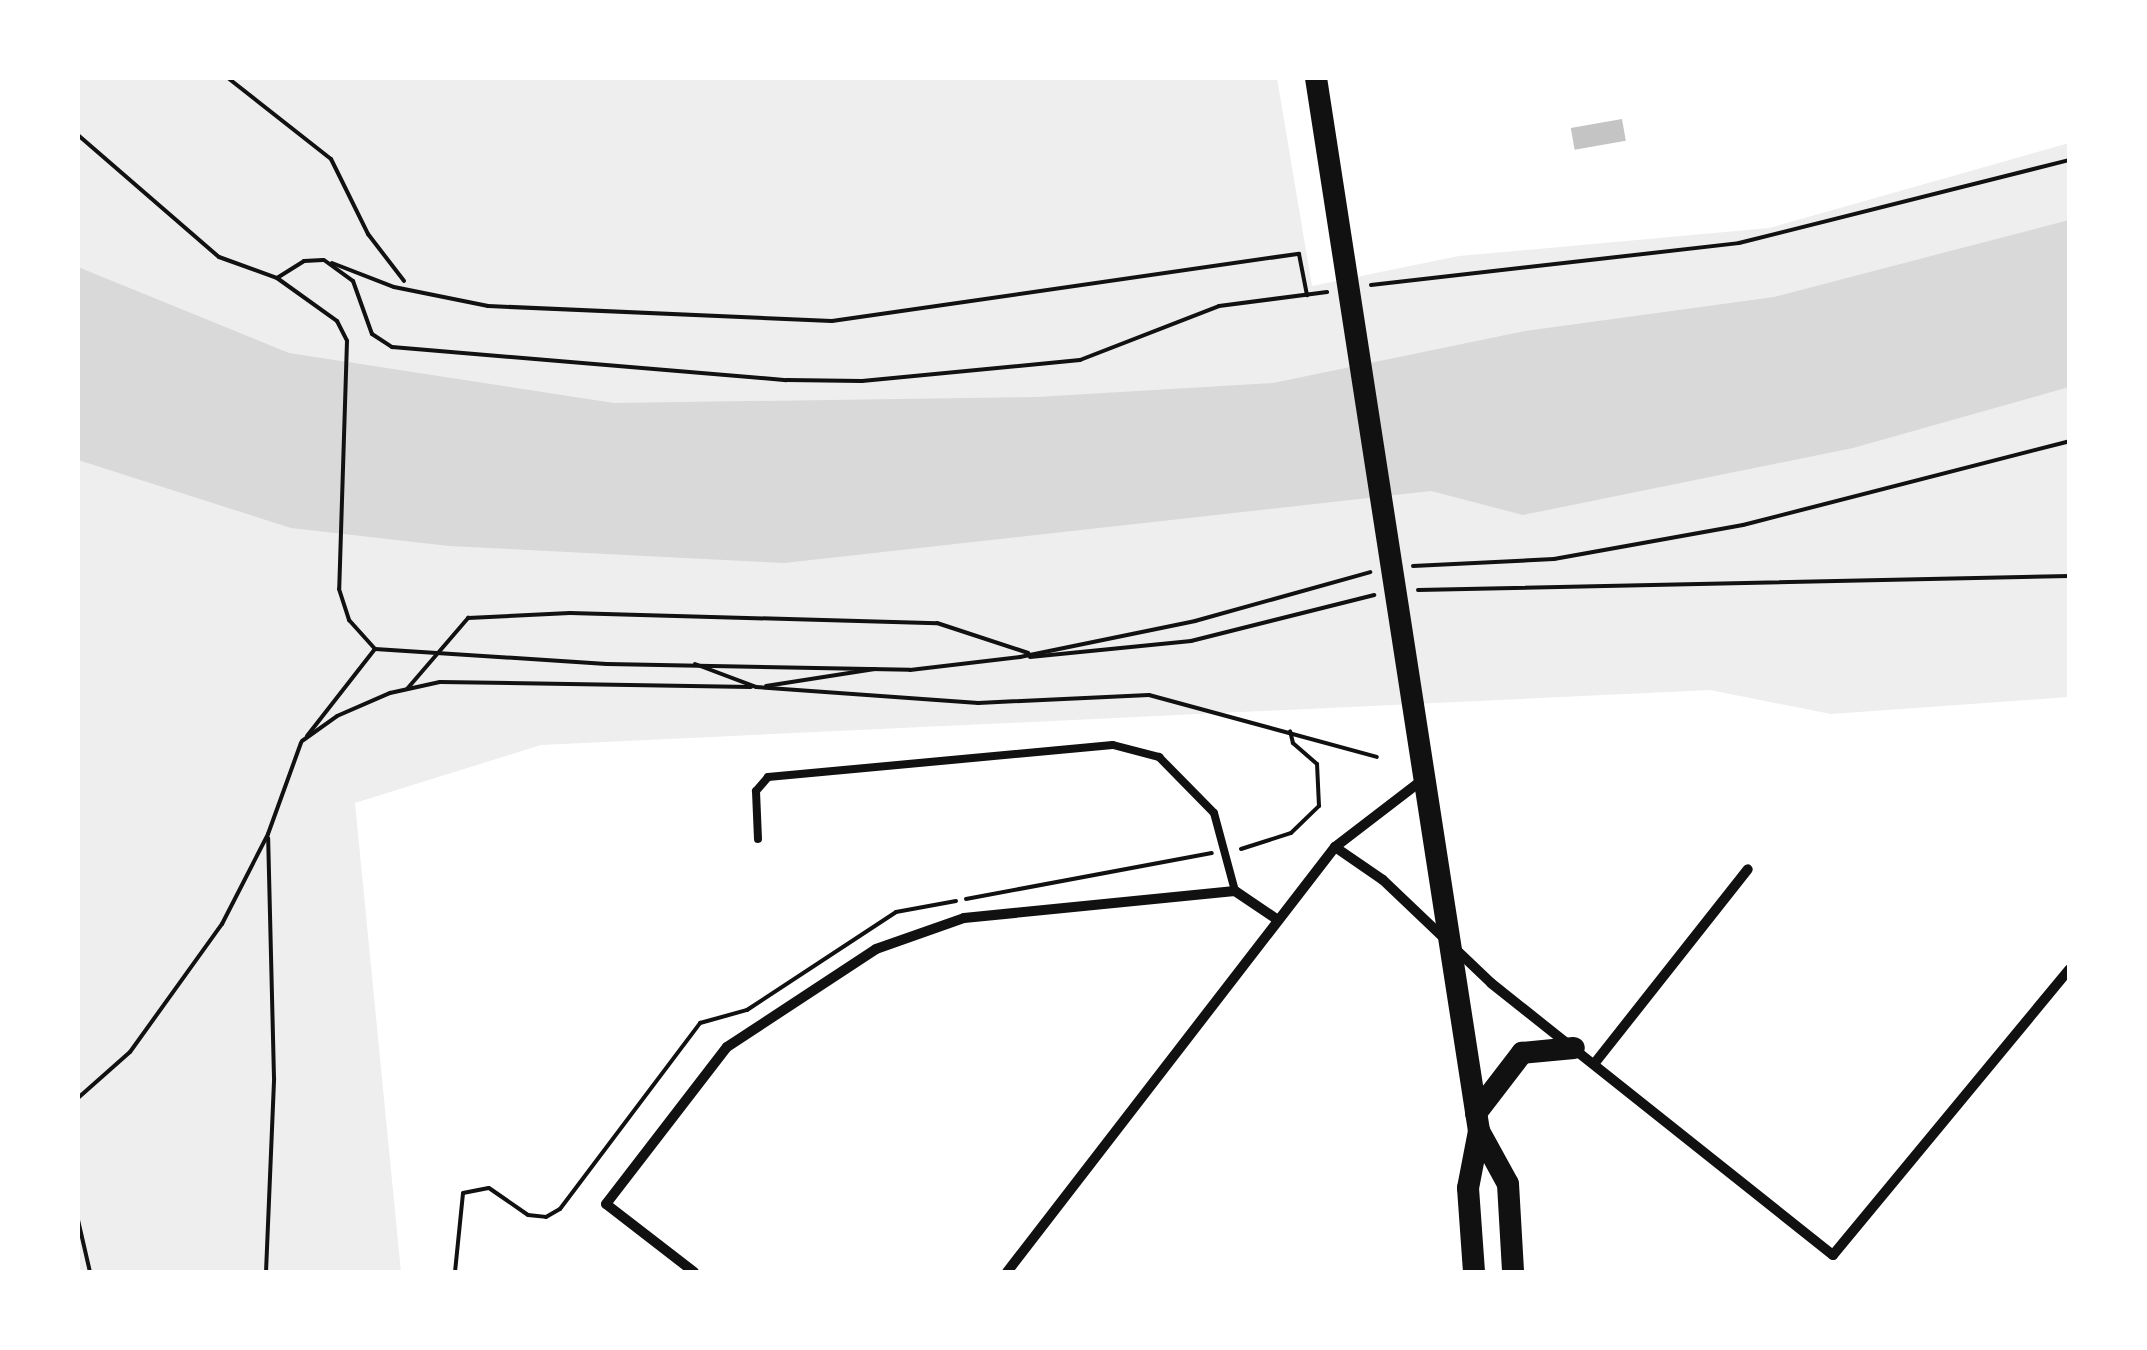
<!DOCTYPE html>
<html>
<head>
<meta charset="utf-8">
<style>
  body { margin:0 }
  #map { position:relative; width:2147px; height:1350px; overflow:hidden; background:#fff; font-family:Poppins,sans-serif }
  div>[style] { position:absolute }
  .green>* { inset:0; background:#eee }
  .water>* { inset:0; background:#d9d9d9 }
  .building>* { inset:0; background:#c4c4c4; transform-origin:0 0 }
  .path>* { height:4px; margin:-2px; padding:0 2px; transform-origin:2px; border-radius:2px; background:#111 }
  .service>* { height:8px; margin:-4px; padding:0 4px; transform-origin:4px; border-radius:4px; background:#111 }
  .minor>* { height:10px; margin:-5px; padding:0 5px; transform-origin:5px; border-radius:5px; background:#111 }
  .primary>* { height:22px; margin:-11px; padding:0 11px; transform-origin:11px; border-radius:11px; background:#111 }
  span { translate:-50% -50%; white-space:nowrap; text-align:center; line-height:1.15; -webkit-text-stroke:10px #fff; paint-order:stroke }
  .frame { position:absolute; inset:0; border:80px solid #fff; pointer-events:none }
</style>
</head>
<body>
<div id="map">
  <div class="green">
    <div style="clip-path:polygon(78px 78px,1277px 78px,1312px 286px,1459px 256px,1769px 228px,2069px 143px,2069px 697px,1831px 714px,1710px 690px,541px 745px,355px 803px,401px 1272px,78px 1272px)"></div>
  </div>
  <div class="water">
    <div style="clip-path:polygon(2069px 220px,2069px 387px,1853px 448px,1523px 515px,1431px 491px,784px 563px,449px 546px,291px 528px,78px 460px,78px 267px,289px 353px,614px 403px,1037px 397px,1273px 383px,1525px 331px,1774px 297px)"></div>
  </div>
  <div class="building">
    <div style="left:1622px;top:119px;width:22px;height:52px;rotate:80deg"></div>
  </div>
  <div class="path">
    <div style="left:228px;top:78px;width:131px;rotate:38.2deg"></div>
    <div style="left:331px;top:159px;width:84px;rotate:63.7deg"></div>
    <div style="left:368px;top:234px;width:59px;rotate:52.5deg"></div>
    <div style="left:78px;top:135px;width:186px;rotate:40.9deg"></div>
    <div style="left:219px;top:257px;width:62px;rotate:19.9deg"></div>
    <div style="left:277px;top:278px;width:74px;rotate:35.6deg"></div>
    <div style="left:337px;top:321px;width:22px;rotate:63deg"></div>
    <div style="left:347px;top:341px;width:248px;rotate:91.8deg"></div>
    <div style="left:339px;top:589px;width:33px;rotate:72deg"></div>
    <div style="left:349px;top:620px;width:39px;rotate:48deg"></div>
    <div style="left:324px;top:260px;width:36px;rotate:36deg"></div>
    <div style="left:353px;top:281px;width:56px;rotate:70.3deg"></div>
    <div style="left:372px;top:334px;width:24px;rotate:33deg"></div>
    <div style="left:392px;top:347px;width:396px;rotate:4.8deg"></div>
    <div style="left:787px;top:380px;width:75px;rotate:0.8deg"></div>
    <div style="left:862px;top:381px;width:219px;rotate:-5.5deg"></div>
    <div style="left:1080px;top:360px;width:149px;rotate:-21.2deg"></div>
    <div style="left:1219px;top:306px;width:109px;rotate:-7.4deg"></div>
    <div style="left:332px;top:263px;width:66px;rotate:21.2deg"></div>
    <div style="left:394px;top:287px;width:96px;rotate:11.4deg"></div>
    <div style="left:488px;top:306px;width:344px;rotate:2.5deg"></div>
    <div style="left:832px;top:321px;width:472px;rotate:-8.2deg"></div>
    <div style="left:1299px;top:254px;width:42px;rotate:79deg"></div>
    <div style="left:277px;top:278px;width:32px;rotate:-32deg"></div>
    <div style="left:304px;top:261px;width:19px;rotate:-3deg"></div>
    <div style="left:1371px;top:285px;width:370px;rotate:-6.5deg"></div>
    <div style="left:1739px;top:243px;width:341px;rotate:-14.1deg"></div>
    <div style="left:1413px;top:566px;width:141px;rotate:-2.8deg"></div>
    <div style="left:1554px;top:559px;width:192px;rotate:-10.2deg"></div>
    <div style="left:1743px;top:525px;width:338px;rotate:-14.4deg"></div>
    <div style="left:1418px;top:590px;width:652px;rotate:-1.23deg"></div>
    <div style="left:375px;top:649px;width:232px;rotate:3.7deg"></div>
    <div style="left:607px;top:664px;width:303px;rotate:1.1deg"></div>
    <div style="left:910px;top:670px;width:111px;rotate:-6.7deg"></div>
    <div style="left:1020px;top:657px;width:179px;rotate:-11.6deg"></div>
    <div style="left:1195px;top:621px;width:182px;rotate:-15.6deg"></div>
    <div style="left:1030px;top:657px;width:162px;rotate:-5.7deg"></div>
    <div style="left:1191px;top:641px;width:189px;rotate:-14.1deg"></div>
    <div style="left:695px;top:664px;width:65px;rotate:20.7deg"></div>
    <div style="left:756px;top:687px;width:223px;rotate:4.1deg"></div>
    <div style="left:978px;top:703px;width:171px;rotate:-2.7deg"></div>
    <div style="left:1149px;top:695px;width:236px;rotate:15.2deg"></div>
    <div style="left:766px;top:686px;width:110px;rotate:-8.9deg"></div>
    <div style="left:407px;top:689px;width:94px;rotate:-49.3deg"></div>
    <div style="left:468px;top:618px;width:102px;rotate:-2.8deg"></div>
    <div style="left:570px;top:613px;width:367px;rotate:1.6deg"></div>
    <div style="left:937px;top:623px;width:96px;rotate:18.2deg"></div>
    <div style="left:307px;top:736px;width:110px;rotate:-52deg"></div>
    <div style="left:302px;top:741px;width:43px;rotate:-35.5deg"></div>
    <div style="left:337px;top:716px;width:58px;rotate:-23.5deg"></div>
    <div style="left:390px;top:693px;width:51px;rotate:-12.4deg"></div>
    <div style="left:440px;top:682px;width:311px;rotate:0.9deg"></div>
    <div style="left:1241px;top:849px;width:52px;rotate:-17.7deg"></div>
    <div style="left:1291px;top:833px;width:39px;rotate:-44deg"></div>
    <div style="left:1319px;top:806px;width:42px;rotate:-92.7deg"></div>
    <div style="left:1317px;top:764px;width:32px;rotate:-139deg"></div>
    <div style="left:1293px;top:743px;width:12px;rotate:-104deg"></div>
    <div style="left:966px;top:899px;width:250px;rotate:-10.6deg"></div>
    <div style="left:78px;top:1098px;width:69px;rotate:-41.5deg"></div>
    <div style="left:130px;top:1052px;width:158px;rotate:-54.3deg"></div>
    <div style="left:222px;top:924px;width:101px;rotate:-62.9deg"></div>
    <div style="left:268px;top:834px;width:97px;rotate:-70.1deg"></div>
    <div style="left:78px;top:1220px;width:53px;rotate:77deg"></div>
    <div style="left:266px;top:1272px;width:194px;rotate:-87.6deg"></div>
    <div style="left:274px;top:1078px;width:240px;rotate:-91.4deg"></div>
    <div style="left:455px;top:1272px;width:79px;rotate:-84.2deg"></div>
    <div style="left:463px;top:1193px;width:26px;rotate:-11deg"></div>
    <div style="left:489px;top:1188px;width:47px;rotate:34.7deg"></div>
    <div style="left:528px;top:1215px;width:18px;rotate:6deg"></div>
    <div style="left:546px;top:1217px;width:16px;rotate:-30deg"></div>
    <div style="left:560px;top:1209px;width:233px;rotate:-53deg"></div>
    <div style="left:700px;top:1023px;width:49px;rotate:-15.5deg"></div>
    <div style="left:747px;top:1010px;width:178px;rotate:-33.3deg"></div>
    <div style="left:896px;top:912px;width:61px;rotate:-10.4deg"></div>
  </div>
  <div class="service">
    <div style="left:758px;top:839px;width:48px;rotate:-92.4deg"></div>
    <div style="left:756px;top:791px;width:18px;rotate:-49deg"></div>
    <div style="left:768px;top:777px;width:346px;rotate:-5.3deg"></div>
    <div style="left:1113px;top:745px;width:48px;rotate:14.6deg"></div>
    <div style="left:1159px;top:757px;width:78px;rotate:45.5deg"></div>
    <div style="left:1214px;top:813px;width:81px;rotate:74.9deg"></div>
  </div>
  <div class="minor">
    <div style="left:1335px;top:847px;width:58px;rotate:34.5deg"></div>
    <div style="left:1383px;top:880px;width:149px;rotate:43.6deg"></div>
    <div style="left:1491px;top:983px;width:437px;rotate:38.5deg"></div>
    <div style="left:1833px;top:1255px;width:371px;rotate:-50.4deg"></div>
    <div style="left:1594px;top:1064px;width:248px;rotate:-51.7deg"></div>
    <div style="left:694px;top:1272px;width:111px;rotate:-142.3deg"></div>
    <div style="left:606px;top:1204px;width:198px;rotate:-52.4deg"></div>
    <div style="left:727px;top:1047px;width:178px;rotate:-33.3deg"></div>
    <div style="left:876px;top:949px;width:93px;rotate:-19.4deg"></div>
    <div style="left:964px;top:918px;width:272px;rotate:-5.7deg"></div>
    <div style="left:1235px;top:891px;width:52px;rotate:34deg"></div>
    <div style="left:1007px;top:1272px;width:537px;rotate:-52.34deg"></div>
    <div style="left:1335px;top:847px;width:108px;rotate:-37.5deg"></div>
  </div>
  <div class="primary">
    <div style="left:1316px;top:78px;width:1066px;rotate:81.2deg"></div>
    <div style="left:1479px;top:1131px;width:58px;rotate:100.9deg"></div>
    <div style="left:1468px;top:1188px;width:84px;rotate:85.9deg"></div>
    <div style="left:1476px;top:1113px;width:76px;rotate:-52.5deg"></div>
    <div style="left:1522px;top:1053px;width:52px;rotate:-5.5deg"></div>
    <div style="left:1479px;top:1131px;width:60px;rotate:61.3deg"></div>
    <div style="left:1508px;top:1184px;width:88px;rotate:86.7deg"></div>
  </div>
  <div class="frame"></div>
</div>
</body>
</html>
